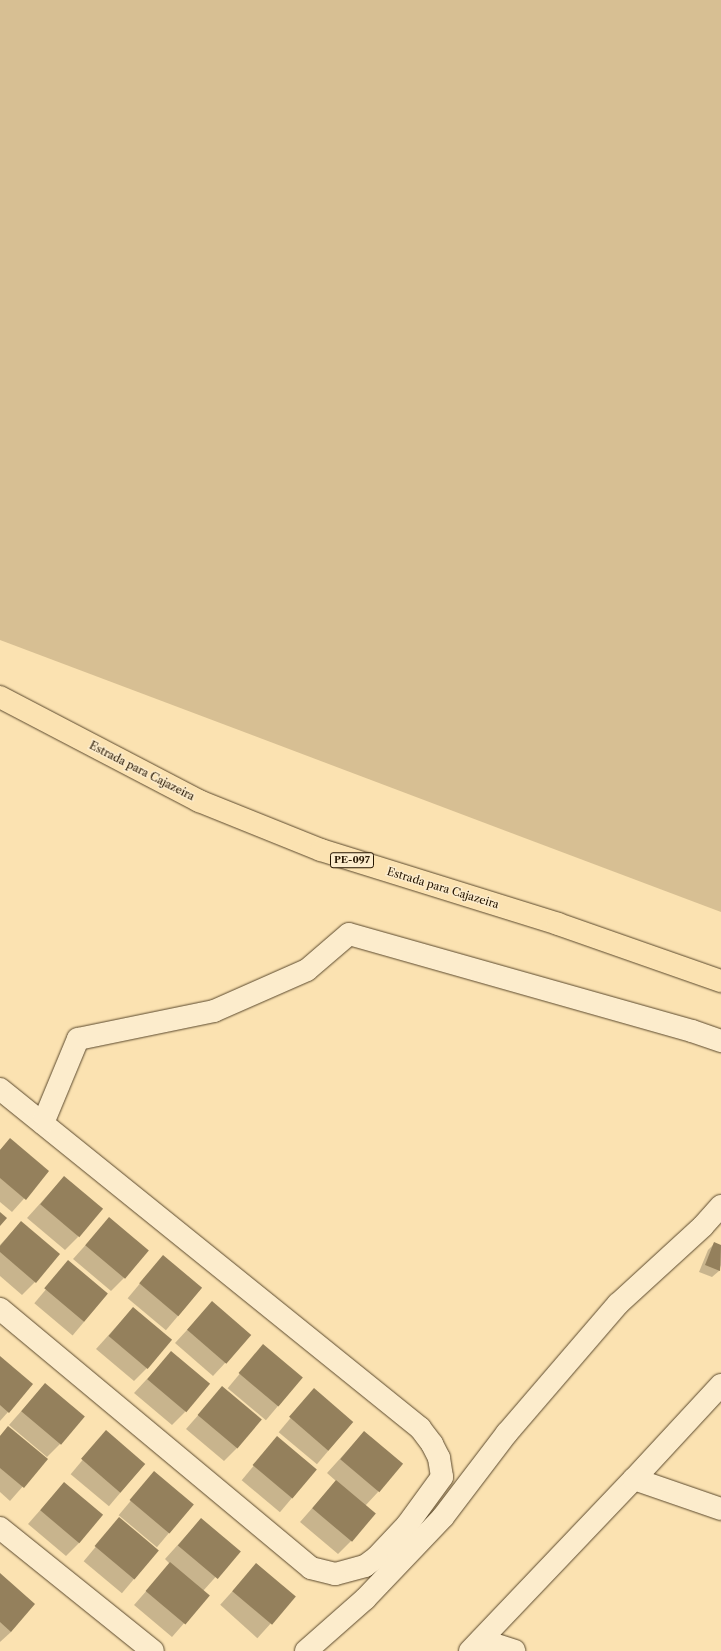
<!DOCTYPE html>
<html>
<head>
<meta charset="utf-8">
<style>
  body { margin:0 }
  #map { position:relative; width:721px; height:1651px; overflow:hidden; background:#fbe2b1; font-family:"Libre Caslon Text",serif }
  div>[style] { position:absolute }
  .green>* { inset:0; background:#d7bf93 }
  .shadow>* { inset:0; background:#0003; transform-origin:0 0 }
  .building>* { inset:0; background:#94805c; transform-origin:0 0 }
  .roads { filter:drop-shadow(0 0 1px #5a482c) drop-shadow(0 0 1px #5a482c) }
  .street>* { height:22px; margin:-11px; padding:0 11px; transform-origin:11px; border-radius:11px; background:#fceccc }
  .primary>* { height:22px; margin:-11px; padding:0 11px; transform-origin:11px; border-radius:11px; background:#fbe2b1 }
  span { translate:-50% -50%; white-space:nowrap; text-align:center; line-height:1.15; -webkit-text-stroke:3px #fceccc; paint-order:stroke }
  .shield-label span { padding:1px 3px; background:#fceccc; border:1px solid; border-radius:3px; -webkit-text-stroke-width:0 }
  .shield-label { font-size:10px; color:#251500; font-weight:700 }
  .street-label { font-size:11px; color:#251500 }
</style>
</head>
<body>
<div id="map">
  <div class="green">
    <div style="clip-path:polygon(0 0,721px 0,721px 912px,0 640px)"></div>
  </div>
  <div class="shadow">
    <div style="clip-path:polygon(10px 1139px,48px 1172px,12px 1212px,0 1202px,0 1150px)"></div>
    <div style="clip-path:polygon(64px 1177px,78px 1237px,65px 1250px,27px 1218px)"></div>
    <div style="clip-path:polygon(109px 1219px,124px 1278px,111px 1291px,73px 1259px)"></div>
    <div style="clip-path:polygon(21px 1222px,35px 1282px,22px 1295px,0 1276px,0 1245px)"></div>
    <div style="clip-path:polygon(715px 1243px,721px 1246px,721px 1265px,719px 1271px,712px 1277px,699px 1272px,708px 1250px)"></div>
    <div style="left:163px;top:1256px;width:50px;height:55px;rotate:40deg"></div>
    <div style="left:69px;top:1262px;width:50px;height:54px;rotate:40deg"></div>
    <div style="clip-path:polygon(212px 1303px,226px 1362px,213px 1376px,175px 1343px)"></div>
    <div style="clip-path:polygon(133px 1308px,147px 1368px,134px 1381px,96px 1349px)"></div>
    <div style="left:263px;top:1346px;width:50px;height:55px;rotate:40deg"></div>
    <div style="clip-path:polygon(171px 1353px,185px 1412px,172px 1425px,134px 1393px)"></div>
    <div style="clip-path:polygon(0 1357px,8px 1412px,0 1421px)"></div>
    <div style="clip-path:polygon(45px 1384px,60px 1444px,47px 1457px,9px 1425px)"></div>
    <div style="clip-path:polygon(222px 1388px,237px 1448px,224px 1461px,186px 1429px)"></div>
    <div style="left:314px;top:1390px;width:50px;height:55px;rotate:40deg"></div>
    <div style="clip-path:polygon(8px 1427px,46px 1460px,10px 1501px,0 1492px,0 1436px)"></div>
    <div style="left:106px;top:1432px;width:50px;height:55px;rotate:40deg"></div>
    <div style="clip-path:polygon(364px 1432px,378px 1492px,365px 1506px,351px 1541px,338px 1554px,300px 1522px,336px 1481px,327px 1473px)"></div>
    <div style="left:277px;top:1438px;width:50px;height:55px;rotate:40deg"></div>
    <div style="left:154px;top:1473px;width:50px;height:55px;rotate:40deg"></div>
    <div style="clip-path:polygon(64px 1483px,79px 1543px,66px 1556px,28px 1524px)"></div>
    <div style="left:119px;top:1519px;width:50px;height:55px;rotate:40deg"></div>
    <div style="clip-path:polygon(201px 1519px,239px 1551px,203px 1591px,208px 1596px,172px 1637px,134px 1605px,170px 1564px,165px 1559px)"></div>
    <div style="left:257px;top:1564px;width:50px;height:55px;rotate:42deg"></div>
    <div style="clip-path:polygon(0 1575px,11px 1632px,0 1642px)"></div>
  </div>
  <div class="building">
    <div style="clip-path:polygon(10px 1138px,49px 1171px,26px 1200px,0 1178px,0 1150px)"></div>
    <div style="left:64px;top:1176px;width:51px;height:37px;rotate:40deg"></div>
    <div style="clip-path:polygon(0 1212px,7px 1218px,0 1226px)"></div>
    <div style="left:109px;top:1217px;width:52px;height:37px;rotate:40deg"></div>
    <div style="clip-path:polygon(21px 1221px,60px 1254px,36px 1283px,0 1252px,0 1246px)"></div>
    <div style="clip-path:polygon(714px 1242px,721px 1245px,720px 1271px,705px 1265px)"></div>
    <div style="left:163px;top:1255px;width:51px;height:37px;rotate:40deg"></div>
    <div style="left:68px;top:1260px;width:52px;height:37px;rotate:40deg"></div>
    <div style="left:212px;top:1301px;width:52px;height:38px;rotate:41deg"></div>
    <div style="left:133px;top:1307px;width:51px;height:38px;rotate:40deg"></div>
    <div style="left:263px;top:1344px;width:52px;height:38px;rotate:40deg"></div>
    <div style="left:171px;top:1351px;width:51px;height:37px;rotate:40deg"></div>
    <div style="clip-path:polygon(0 1356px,33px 1384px,9px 1413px,0 1405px)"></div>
    <div style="left:45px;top:1383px;width:52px;height:37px;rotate:40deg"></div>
    <div style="left:222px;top:1386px;width:52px;height:38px;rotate:40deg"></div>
    <div style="left:314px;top:1388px;width:52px;height:38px;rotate:41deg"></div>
    <div style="clip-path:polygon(8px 1426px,48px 1459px,24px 1488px,0 1468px,0 1436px)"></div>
    <div style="left:106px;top:1430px;width:52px;height:38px;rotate:41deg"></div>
    <div style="left:364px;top:1431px;width:51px;height:37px;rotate:40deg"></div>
    <div style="left:277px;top:1436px;width:52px;height:38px;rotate:40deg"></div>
    <div style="left:154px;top:1471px;width:52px;height:38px;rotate:40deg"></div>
    <div style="left:336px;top:1480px;width:52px;height:37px;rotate:40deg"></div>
    <div style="left:64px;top:1482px;width:51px;height:37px;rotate:40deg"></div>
    <div style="left:119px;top:1517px;width:52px;height:38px;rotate:40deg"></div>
    <div style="left:201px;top:1518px;width:52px;height:36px;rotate:40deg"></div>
    <div style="left:170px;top:1562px;width:52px;height:38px;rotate:40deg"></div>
    <div style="left:256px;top:1563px;width:52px;height:37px;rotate:40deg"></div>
    <div style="clip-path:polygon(0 1573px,35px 1604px,11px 1632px,0 1622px)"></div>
  </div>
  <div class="roads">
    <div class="street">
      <div style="left:0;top:1089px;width:540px;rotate:38.91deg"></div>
      <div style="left:420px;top:1428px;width:20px;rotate:53deg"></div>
      <div style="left:432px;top:1444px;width:16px;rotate:63deg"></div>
      <div style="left:439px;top:1458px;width:19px;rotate:81deg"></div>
      <div style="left:442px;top:1477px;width:59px;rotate:126.1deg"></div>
      <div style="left:407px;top:1525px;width:44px;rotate:133.2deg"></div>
      <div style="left:377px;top:1557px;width:15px;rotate:143deg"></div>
      <div style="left:365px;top:1566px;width:31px;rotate:165deg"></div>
      <div style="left:335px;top:1574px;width:25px;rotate:-166deg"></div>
      <div style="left:311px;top:1568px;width:405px;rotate:-140.2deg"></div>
      <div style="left:43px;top:1123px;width:91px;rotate:-67.4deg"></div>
      <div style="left:78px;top:1039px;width:139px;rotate:-11.6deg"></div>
      <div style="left:214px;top:1011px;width:102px;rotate:-23.8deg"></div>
      <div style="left:307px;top:970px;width:55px;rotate:-40.6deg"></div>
      <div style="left:349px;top:934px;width:356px;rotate:15.8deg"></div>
      <div style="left:692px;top:1031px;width:31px;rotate:19deg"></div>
      <div style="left:634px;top:1479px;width:92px;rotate:19deg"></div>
      <div style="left:0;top:1528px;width:196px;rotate:38.8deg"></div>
      <div style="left:481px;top:1640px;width:35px;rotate:18deg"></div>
      <div style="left:306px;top:1651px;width:79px;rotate:-41.4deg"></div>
      <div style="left:365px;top:1599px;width:113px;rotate:-46.4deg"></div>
      <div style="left:443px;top:1517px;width:106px;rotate:-52.7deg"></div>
      <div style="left:507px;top:1433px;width:170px;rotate:-49.3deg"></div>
      <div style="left:618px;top:1304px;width:115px;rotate:-42.5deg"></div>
      <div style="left:703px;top:1226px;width:27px;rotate:-48deg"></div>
      <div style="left:470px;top:1651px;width:238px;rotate:-46.4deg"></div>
      <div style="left:634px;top:1479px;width:128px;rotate:-47.2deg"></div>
    </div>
    <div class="primary">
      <div style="left:0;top:697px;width:225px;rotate:27.6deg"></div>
      <div style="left:199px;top:801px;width:131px;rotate:21.9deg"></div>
      <div style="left:321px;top:850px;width:248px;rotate:17.3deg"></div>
      <div style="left:558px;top:924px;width:173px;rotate:19.3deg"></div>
    </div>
  </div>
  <div class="shield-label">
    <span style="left:352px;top:860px">PE-097</span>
  </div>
  <div class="street-label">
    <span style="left:142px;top:771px;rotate:27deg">Estrada para Cajazeira</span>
    <span style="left:443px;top:888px;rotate:17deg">Estrada para Cajazeira</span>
  </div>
</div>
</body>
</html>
